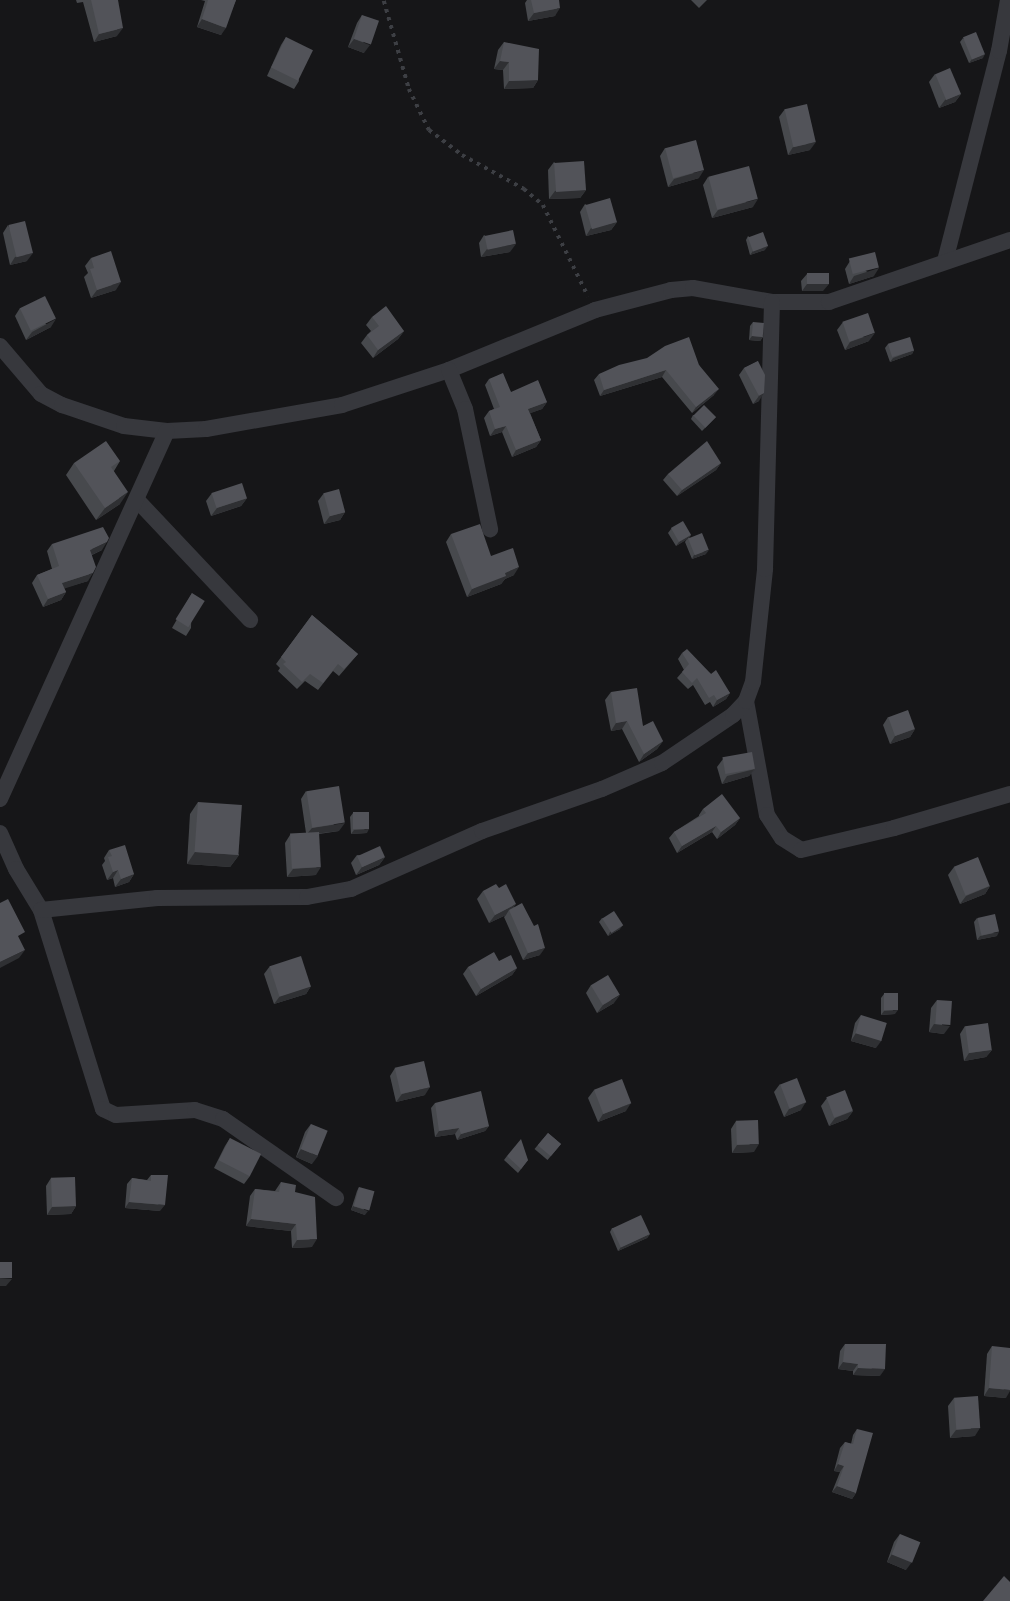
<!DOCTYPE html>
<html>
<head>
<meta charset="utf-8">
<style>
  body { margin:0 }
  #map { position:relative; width:1010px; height:1601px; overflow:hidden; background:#161618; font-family:Lato,sans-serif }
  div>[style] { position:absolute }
  .path>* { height:3.5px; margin-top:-1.75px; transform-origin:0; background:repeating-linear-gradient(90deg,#3d3f44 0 3.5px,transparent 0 8.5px) }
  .minor>* { height:16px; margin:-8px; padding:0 8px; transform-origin:8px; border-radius:8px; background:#37383d }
  .wall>* { inset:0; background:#47494d; transform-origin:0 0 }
  .shaded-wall>* { inset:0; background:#2f3033 }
  .building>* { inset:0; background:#525359; transform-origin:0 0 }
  span { translate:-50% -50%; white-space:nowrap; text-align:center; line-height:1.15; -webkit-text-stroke:6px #111113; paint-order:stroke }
</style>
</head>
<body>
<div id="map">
  <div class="path">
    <div style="left:384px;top:1px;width:91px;rotate:74.1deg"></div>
    <div style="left:409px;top:89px;width:46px;rotate:64deg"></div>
    <div style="left:429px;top:130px;width:41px;rotate:37.1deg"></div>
    <div style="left:462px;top:155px;width:71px;rotate:28.7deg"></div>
    <div style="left:524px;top:189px;width:25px;rotate:40deg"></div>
    <div style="left:543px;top:205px;width:102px;rotate:63.7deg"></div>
  </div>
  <div class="minor">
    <div style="left:945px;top:261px;width:217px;rotate:-75.6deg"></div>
    <div style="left:999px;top:51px;width:52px;rotate:-80deg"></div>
    <div style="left:0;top:346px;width:63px;rotate:49.5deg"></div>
    <div style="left:41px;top:394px;width:24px;rotate:28deg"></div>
    <div style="left:62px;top:405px;width:65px;rotate:18.7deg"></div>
    <div style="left:124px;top:426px;width:43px;rotate:6.6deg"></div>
    <div style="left:167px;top:431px;width:39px;rotate:-3deg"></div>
    <div style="left:206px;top:429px;width:138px;rotate:-10deg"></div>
    <div style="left:342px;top:405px;width:113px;rotate:-18.1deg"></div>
    <div style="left:449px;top:370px;width:158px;rotate:-22.3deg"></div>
    <div style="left:595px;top:310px;width:79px;rotate:-14.7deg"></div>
    <div style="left:671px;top:290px;width:22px;rotate:-5deg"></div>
    <div style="left:693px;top:288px;width:80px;rotate:10deg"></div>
    <div style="left:772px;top:302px;width:57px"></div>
    <div style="left:829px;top:302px;width:191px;rotate:-18.9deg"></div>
    <div style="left:449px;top:370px;width:42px;rotate:67.7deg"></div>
    <div style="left:465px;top:409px;width:123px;rotate:78.2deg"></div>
    <div style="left:137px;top:500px;width:165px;rotate:46.7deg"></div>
    <div style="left:746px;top:701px;width:116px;rotate:79.6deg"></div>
    <div style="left:767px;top:815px;width:27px;rotate:57deg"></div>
    <div style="left:782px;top:838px;width:22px;rotate:32deg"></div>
    <div style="left:801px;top:850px;width:96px;rotate:-13.3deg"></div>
    <div style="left:894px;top:828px;width:121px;rotate:-16.3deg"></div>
    <div style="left:0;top:799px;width:404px;rotate:-65.6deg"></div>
    <div style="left:0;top:833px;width:39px;rotate:66deg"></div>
    <div style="left:16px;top:869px;width:48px;rotate:58.6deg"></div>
    <div style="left:41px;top:910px;width:208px;rotate:72.7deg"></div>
    <div style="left:103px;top:1109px;width:14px;rotate:25deg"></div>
    <div style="left:116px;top:1115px;width:79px;rotate:-3.6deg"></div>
    <div style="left:195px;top:1110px;width:29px;rotate:18deg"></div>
    <div style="left:223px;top:1119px;width:138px;rotate:35deg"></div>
    <div style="left:41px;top:910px;width:117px;rotate:-5.9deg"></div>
    <div style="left:157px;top:898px;width:150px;rotate:-0.4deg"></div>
    <div style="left:307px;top:897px;width:45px;rotate:-10.3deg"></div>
    <div style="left:351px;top:889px;width:143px;rotate:-23.9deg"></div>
    <div style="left:482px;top:831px;width:127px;rotate:-19.3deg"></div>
    <div style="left:602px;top:789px;width:65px;rotate:-23.4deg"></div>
    <div style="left:662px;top:763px;width:86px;rotate:-34.1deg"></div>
    <div style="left:733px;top:715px;width:19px;rotate:-47deg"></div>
    <div style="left:746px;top:701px;width:20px;rotate:-70deg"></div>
    <div style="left:753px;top:682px;width:114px;rotate:-83.9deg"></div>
    <div style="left:765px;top:569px;width:267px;rotate:-88.5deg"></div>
  </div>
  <div class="wall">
    <div style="clip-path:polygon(76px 0,118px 0,117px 36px,94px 42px,83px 2px,77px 3px)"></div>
    <div style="clip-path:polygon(201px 0,236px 0,221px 35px,197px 27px,205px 1px)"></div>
    <div style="clip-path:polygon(527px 0,559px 0,555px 16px,528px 21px,525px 3px)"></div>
    <div style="clip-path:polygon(691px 0,707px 0,699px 8px)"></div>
    <div style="clip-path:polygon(362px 15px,364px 53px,348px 47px,357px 23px)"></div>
    <div style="clip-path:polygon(286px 37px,299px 81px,294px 89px,267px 76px,281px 45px)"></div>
    <div style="clip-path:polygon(963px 38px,983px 58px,969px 63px,960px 42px)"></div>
    <div style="clip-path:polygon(504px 42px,538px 80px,533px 88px,504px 89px,503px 70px,494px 69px,498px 50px)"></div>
    <div style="clip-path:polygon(935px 74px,961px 94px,955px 102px,939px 108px,929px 82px)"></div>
    <div style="clip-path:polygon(785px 109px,810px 150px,788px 155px,779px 117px)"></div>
    <div style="clip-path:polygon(665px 148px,699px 178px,668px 187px,660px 156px)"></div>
    <div style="clip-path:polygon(554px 162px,586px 190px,580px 198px,549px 199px,548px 170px)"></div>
    <div style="clip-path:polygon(708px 177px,753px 207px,712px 218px,703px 185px)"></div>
    <div style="clip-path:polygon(585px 204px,617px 222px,611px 230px,586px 236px,580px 212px)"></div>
    <div style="clip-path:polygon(8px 225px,27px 261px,10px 265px,3px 233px)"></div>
    <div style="clip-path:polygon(484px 235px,510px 252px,481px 257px,479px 243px)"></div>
    <div style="clip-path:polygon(748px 236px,765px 250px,750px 255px,746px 240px)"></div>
    <div style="clip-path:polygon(91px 258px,116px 290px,91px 298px,84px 277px,88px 273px,85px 266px)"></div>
    <div style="clip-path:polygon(850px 261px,874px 276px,849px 284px,845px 269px)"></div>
    <div style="clip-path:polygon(807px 274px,823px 291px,802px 291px,801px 281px)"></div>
    <div style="clip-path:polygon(20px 308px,51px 327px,26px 340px,15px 316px)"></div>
    <div style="clip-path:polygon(372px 317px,404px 331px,398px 339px,373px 358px,361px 343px,367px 335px,371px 331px,366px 325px)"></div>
    <div style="clip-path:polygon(753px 322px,763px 337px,760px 341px,749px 340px,750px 326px)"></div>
    <div style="clip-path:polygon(843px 322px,869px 341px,845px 350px,837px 330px)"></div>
    <div style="clip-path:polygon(888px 344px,914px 350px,912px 354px,890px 362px,885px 348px)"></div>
    <div style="clip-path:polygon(758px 361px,759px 401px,753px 404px,739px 375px,744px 368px)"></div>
    <div style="clip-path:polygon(699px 365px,714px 395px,692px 413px,662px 377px,600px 396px,594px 380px,599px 374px)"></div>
    <div style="clip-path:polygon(489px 379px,511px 392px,547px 402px,542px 409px,530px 413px,541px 440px,536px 447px,512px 457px,502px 432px,490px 436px,484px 418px,489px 411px,494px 409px,485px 385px)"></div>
    <div style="clip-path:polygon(693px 415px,716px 417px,702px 431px,691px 419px)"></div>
    <div style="clip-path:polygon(120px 461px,114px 471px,120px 504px,96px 520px,66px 475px,74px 463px)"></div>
    <div style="clip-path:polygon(721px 463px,716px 470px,677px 496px,663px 480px,668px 474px)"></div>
    <div style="clip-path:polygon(212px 493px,247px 498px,241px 506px,211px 516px,206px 501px)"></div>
    <div style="clip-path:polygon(324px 493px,345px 512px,340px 520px,324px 524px,318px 501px)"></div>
    <div style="clip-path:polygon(671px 529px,691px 535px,689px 538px,706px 554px,692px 559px,685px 542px,687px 539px,676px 546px,668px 533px)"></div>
    <div style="clip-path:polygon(451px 534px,491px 556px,514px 575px,505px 579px,501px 584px,467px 597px,446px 542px)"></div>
    <div style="clip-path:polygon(52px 544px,102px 550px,92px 555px,88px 581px,64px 588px,66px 592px,61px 600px,43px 607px,32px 583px,37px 575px,52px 569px,47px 551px)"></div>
    <div style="clip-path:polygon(192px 593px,191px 628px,186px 636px,172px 628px)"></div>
    <div style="clip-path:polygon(312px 615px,358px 654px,339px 676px,333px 671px,318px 690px,305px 681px,297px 689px,278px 671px,280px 668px,276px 664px)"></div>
    <div style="clip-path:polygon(682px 653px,711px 674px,730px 693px,726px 699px,713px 707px,710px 702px,705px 705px,693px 685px,688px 689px,677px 678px,684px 670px,678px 659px)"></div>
    <div style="clip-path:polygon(611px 692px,643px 726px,663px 741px,657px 749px,639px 762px,622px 729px,611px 731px,605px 700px)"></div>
    <div style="clip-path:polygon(888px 717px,915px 729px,910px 737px,890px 744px,883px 725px)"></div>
    <div style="clip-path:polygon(723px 759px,755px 769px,749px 776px,722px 784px,717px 767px)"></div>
    <div style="clip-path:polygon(306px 791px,339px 831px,319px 834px,316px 875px,287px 877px,285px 843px,290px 835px,306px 833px,301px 799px)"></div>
    <div style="clip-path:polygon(198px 802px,239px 855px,230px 867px,187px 864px,190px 814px)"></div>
    <div style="clip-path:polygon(703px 809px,740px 818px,735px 825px,717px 839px,712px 832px,677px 853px,669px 838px,674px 832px,699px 816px,699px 815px)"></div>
    <div style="clip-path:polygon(353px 813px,367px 833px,351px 834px,350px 817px)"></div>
    <div style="clip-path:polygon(109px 850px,134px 874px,129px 882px,115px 887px,113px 878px,107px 880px,102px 865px,105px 861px,104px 858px)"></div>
    <div style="clip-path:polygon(357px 855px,385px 857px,379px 865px,356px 875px,351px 863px)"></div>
    <div style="clip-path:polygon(954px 867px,990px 886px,985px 894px,960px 904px,948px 875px)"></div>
    <div style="clip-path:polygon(499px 888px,514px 907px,540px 955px,523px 960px,504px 917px,506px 915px,489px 923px,477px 899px,483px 891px)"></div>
    <div style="clip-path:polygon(602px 918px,620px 929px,608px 936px,599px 922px)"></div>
    <div style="clip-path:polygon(977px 918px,997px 936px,977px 940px,974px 922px)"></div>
    <div style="clip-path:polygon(499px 961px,517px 968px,512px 975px,476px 996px,463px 974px,468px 967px)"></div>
    <div style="clip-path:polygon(270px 966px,311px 986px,306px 994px,274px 1004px,264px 974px)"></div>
    <div style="clip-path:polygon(591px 985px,614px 1003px,597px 1013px,586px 993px)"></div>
    <div style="clip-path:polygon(884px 994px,895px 1014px,881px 1015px,881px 998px)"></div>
    <div style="clip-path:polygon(937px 1000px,944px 1034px,929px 1032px,931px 1008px)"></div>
    <div style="clip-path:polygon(861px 1015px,876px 1048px,851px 1041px,855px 1023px)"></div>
    <div style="clip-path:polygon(965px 1026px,992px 1050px,986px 1057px,964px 1061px,960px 1034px)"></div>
    <div style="clip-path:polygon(395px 1068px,425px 1095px,396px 1102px,390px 1076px)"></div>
    <div style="clip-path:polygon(780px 1084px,801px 1110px,784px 1117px,774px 1092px)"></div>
    <div style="clip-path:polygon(594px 1090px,626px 1111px,598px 1122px,588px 1098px)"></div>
    <div style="clip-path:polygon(827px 1098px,853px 1111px,847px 1119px,829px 1126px,821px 1106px)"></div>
    <div style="clip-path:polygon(435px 1103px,489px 1126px,485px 1131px,457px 1140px,455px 1134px,435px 1137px,431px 1108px)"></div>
    <div style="clip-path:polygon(736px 1121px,754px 1152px,732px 1153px,731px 1129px)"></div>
    <div style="clip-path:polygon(311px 1124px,312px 1164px,296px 1157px,305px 1132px)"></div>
    <div style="left:548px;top:1133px;width:17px;height:21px;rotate:40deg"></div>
    <div style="clip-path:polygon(230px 1138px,250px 1176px,244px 1184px,214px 1168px,225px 1146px)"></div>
    <div style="clip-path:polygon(507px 1156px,528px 1160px,518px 1173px,504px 1160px)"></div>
    <div style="clip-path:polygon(151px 1175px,160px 1211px,125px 1208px,127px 1184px,132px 1178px,147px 1180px)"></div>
    <div style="clip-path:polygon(51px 1178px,76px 1206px,71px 1214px,47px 1215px,46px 1186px)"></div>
    <div style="clip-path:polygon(281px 1182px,295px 1192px,312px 1247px,292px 1248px,291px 1231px,246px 1226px,250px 1196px,255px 1189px,275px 1191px)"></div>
    <div style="clip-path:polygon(359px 1187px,365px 1215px,351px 1210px,357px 1191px)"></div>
    <div style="clip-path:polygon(612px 1228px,650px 1234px,647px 1238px,618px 1251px,610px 1232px)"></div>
    <div style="clip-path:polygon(845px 1344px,880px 1376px,853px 1375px,853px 1371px,838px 1369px,840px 1351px)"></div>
    <div style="clip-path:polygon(992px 1346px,1006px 1398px,984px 1396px,987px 1354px)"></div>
    <div style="clip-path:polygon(954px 1398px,975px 1436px,950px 1438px,948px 1406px)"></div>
    <div style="clip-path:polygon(857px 1429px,856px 1493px,852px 1499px,832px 1492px,840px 1472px,834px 1471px,840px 1448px,845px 1442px,851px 1444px,853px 1435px)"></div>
    <div style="clip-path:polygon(900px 1534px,906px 1570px,887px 1562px,894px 1542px)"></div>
  </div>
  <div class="shaded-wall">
    <div style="clip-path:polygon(560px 8px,555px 16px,528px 21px,534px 13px)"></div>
    <div style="clip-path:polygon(202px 19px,226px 28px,221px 35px,197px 27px)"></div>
    <div style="clip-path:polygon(123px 28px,117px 36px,94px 42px,99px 34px)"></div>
    <div style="clip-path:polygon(354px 39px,370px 45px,364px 53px,348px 47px)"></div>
    <div style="clip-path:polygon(985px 54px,983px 58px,969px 63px,972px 59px)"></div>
    <div style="clip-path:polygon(500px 61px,509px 62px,503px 70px,494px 69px)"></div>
    <div style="clip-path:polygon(538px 80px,533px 88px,504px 89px,509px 81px)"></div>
    <div style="clip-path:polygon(961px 94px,955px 102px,939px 108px,945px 100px)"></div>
    <div style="clip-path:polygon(816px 142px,810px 150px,788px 155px,793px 147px)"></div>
    <div style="clip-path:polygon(704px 170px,699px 178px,668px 187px,674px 179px)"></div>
    <div style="clip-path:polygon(586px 190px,580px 198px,549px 199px,555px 191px)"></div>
    <div style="clip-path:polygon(758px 199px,753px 207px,712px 218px,718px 210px)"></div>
    <div style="clip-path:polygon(617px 222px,611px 230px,586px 236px,591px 228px)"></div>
    <div style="clip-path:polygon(516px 244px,510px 252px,481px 257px,487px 249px)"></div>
    <div style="clip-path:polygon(768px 246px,765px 250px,750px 255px,753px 251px)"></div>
    <div style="clip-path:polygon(33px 253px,27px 261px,10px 265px,15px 257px)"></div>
    <div style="clip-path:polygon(879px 268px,874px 276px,849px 284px,854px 276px)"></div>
    <div style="clip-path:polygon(121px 282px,116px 290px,91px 298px,97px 290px)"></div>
    <div style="clip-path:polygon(807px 284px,829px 284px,823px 291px,802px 291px)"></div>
    <div style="clip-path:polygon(56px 319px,51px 327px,26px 340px,32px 332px)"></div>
    <div style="clip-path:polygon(404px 331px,398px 339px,373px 358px,378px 350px)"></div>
    <div style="clip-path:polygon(875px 333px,869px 341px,845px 350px,850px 342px)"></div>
    <div style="clip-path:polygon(752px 336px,763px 337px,760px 341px,749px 340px)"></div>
    <div style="clip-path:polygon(914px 350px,912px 354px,890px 362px,893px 358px)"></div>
    <div style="clip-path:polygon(666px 370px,662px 377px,600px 396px,604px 390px)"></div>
    <div style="clip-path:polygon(719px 389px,714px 395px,692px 413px,696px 407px)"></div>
    <div style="clip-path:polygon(764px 393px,759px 401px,753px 404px,759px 396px)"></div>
    <div style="clip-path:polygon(547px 402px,542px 409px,523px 416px,528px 409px)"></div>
    <div style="clip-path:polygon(506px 426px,502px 432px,490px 436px,495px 429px)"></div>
    <div style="clip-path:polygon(541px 440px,536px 447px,512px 457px,516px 450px)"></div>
    <div style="clip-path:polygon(721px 463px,716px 470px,677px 496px,682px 490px)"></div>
    <div style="clip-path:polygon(128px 492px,120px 504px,96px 520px,105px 508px)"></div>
    <div style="clip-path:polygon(247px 498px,241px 506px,211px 516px,217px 508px)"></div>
    <div style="clip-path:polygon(345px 512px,340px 520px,324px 524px,330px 516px)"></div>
    <div style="clip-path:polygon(691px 535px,688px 539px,676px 546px,679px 542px)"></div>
    <div style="clip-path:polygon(107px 542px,102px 550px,85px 558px,90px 550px)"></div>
    <div style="clip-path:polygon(709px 550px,706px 554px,692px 559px,694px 555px)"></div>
    <div style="clip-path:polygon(519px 567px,514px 575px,505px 579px,501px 584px,467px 597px,472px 589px,505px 573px)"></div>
    <div style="clip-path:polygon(93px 573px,88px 581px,57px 591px,62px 583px)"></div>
    <div style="clip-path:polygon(66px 592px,61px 600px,43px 607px,48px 599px)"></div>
    <div style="clip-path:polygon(730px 693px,726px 699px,713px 707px,717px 700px)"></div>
    <div style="clip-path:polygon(627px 721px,622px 729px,611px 731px,616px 723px)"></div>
    <div style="clip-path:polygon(915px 729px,910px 737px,890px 744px,895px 736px)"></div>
    <div style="clip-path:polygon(663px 741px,657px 749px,639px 762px,644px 754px)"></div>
    <div style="clip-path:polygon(755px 769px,749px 776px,722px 784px,727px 776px)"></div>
    <div style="clip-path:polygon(740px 818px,735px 825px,717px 839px,721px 832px)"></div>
    <div style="clip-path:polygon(345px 823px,339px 831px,306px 835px,312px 828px)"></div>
    <div style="clip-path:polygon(716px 826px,712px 832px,677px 853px,682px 846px)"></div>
    <div style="clip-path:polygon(369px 829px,367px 833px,351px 834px,354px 830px)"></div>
    <div style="clip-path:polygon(195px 852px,239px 855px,230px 867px,187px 864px)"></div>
    <div style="clip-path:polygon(385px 857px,379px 865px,356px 875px,362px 867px)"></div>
    <div style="clip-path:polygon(321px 867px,316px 875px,287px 877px,293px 869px)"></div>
    <div style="clip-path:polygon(118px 870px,113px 878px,107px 880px,113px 872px)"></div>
    <div style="clip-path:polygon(134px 874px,129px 882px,115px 887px,121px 879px)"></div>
    <div style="clip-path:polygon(990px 886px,985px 894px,960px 904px,966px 896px)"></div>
    <div style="clip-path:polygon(516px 904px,511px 912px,509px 910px,506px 915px,489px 923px,495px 915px)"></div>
    <div style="clip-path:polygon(623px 925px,620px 929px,608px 936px,610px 932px)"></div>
    <div style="clip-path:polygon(999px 932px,997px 936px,977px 940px,980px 936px)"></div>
    <div style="clip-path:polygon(545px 948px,540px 955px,523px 960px,528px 953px)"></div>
    <div style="clip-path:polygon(25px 950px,19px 958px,0 968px,0 962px)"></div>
    <div style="clip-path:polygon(517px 968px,512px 975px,476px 996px,481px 989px)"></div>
    <div style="clip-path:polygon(311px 986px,306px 994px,274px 1004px,280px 996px)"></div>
    <div style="clip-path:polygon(620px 995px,614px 1003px,597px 1013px,603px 1005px)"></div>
    <div style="clip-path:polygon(898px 1010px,895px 1014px,881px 1015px,884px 1011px)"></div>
    <div style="clip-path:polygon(934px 1024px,950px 1026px,944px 1034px,929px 1032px)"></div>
    <div style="clip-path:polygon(856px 1033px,882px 1040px,876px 1048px,851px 1041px)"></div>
    <div style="clip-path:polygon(992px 1050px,986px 1057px,964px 1061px,969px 1053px)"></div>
    <div style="clip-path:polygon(430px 1087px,425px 1095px,396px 1102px,402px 1094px)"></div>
    <div style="clip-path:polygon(806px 1102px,801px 1110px,784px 1117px,789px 1109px)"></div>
    <div style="clip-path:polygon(631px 1103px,626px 1111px,598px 1122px,603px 1114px)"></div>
    <div style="clip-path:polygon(853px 1111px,847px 1119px,829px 1126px,835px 1118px)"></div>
    <div style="clip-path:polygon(489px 1126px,485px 1131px,457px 1140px,461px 1134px)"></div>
    <div style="clip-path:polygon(459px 1128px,455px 1134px,435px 1137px,439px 1131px)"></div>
    <div style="clip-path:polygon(759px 1144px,754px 1152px,732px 1153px,737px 1145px)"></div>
    <div style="clip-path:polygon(301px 1149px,318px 1156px,312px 1164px,296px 1157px)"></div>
    <div style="clip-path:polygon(129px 1202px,165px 1205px,160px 1211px,125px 1208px)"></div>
    <div style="clip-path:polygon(76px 1206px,71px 1214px,47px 1215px,52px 1207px)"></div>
    <div style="clip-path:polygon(353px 1206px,368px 1211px,365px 1215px,351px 1210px)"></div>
    <div style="clip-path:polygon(251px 1219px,296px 1224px,291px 1231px,246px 1226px)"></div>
    <div style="clip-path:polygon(650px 1234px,647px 1238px,618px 1251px,621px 1247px)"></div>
    <div style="clip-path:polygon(317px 1239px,312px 1247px,292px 1248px,297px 1240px)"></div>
    <div style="clip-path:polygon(0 1278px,12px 1279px,6px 1286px,0 1286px)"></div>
    <div style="clip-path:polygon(843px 1362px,858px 1364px,853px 1371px,838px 1369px)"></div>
    <div style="clip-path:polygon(858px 1368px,885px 1369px,880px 1376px,853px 1375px)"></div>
    <div style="clip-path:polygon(989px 1388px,1010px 1390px,1010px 1391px,1006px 1398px,984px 1396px)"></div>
    <div style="clip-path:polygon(980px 1428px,975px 1436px,950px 1438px,956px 1430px)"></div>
    <div style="clip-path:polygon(838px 1464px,844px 1466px,840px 1472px,834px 1471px)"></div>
    <div style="clip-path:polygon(837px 1486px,856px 1493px,852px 1499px,832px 1492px)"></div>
    <div style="clip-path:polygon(892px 1554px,912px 1562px,906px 1570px,887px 1562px)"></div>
  </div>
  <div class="building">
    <div style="clip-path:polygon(91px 0,118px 0,123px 28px,99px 34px)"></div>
    <div style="clip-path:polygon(208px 0,236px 0,226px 28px,202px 19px)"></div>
    <div style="clip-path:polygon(531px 0,559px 0,560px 8px,534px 13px)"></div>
    <div style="left:362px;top:15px;width:18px;height:25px;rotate:19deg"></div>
    <div style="left:976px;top:32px;width:24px;height:14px;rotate:68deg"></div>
    <div style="left:286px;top:37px;width:30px;height:34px;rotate:26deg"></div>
    <div style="clip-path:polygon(504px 42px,539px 49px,538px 80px,509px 81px,509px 62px,500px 61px)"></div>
    <div style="left:950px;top:68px;width:28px;height:16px;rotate:67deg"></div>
    <div style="left:807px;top:104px;width:39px;height:23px;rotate:77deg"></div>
    <div style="left:696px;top:140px;width:31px;height:32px;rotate:75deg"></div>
    <div style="left:584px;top:161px;width:29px;height:30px;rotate:86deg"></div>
    <div style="left:749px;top:166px;width:34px;height:42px;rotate:75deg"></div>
    <div style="left:610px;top:198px;width:25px;height:26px;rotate:74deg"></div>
    <div style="left:25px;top:221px;width:33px;height:17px;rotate:76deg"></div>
    <div style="left:513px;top:230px;width:14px;height:29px;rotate:78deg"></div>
    <div style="left:763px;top:232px;width:15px;height:16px;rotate:70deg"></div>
    <div style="clip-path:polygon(111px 251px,121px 282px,97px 290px,90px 269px,94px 268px,91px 258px)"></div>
    <div style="left:875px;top:252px;width:16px;height:27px;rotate:76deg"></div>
    <div style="left:829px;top:273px;width:11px;height:22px;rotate:90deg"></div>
    <div style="left:45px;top:296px;width:25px;height:28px;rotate:64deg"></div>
    <div style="clip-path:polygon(386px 306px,404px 331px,378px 350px,367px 335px,379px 326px,372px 317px)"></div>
    <div style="left:868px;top:313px;width:21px;height:27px;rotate:71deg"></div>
    <div style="left:753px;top:322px;width:11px;height:14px;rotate:5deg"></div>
    <div style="clip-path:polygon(689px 337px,699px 365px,719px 389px,696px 407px,666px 370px,604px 390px,599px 374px,619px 365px,647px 358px,665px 346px)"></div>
    <div style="left:910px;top:337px;width:14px;height:23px;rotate:73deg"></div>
    <div style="clip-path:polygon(758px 361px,765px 375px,764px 393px,759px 396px,744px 368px)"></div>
    <div style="clip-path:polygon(503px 373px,511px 392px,538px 380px,547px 402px,528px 409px,541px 440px,516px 450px,506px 426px,495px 429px,489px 411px,500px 407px,489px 379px)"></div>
    <div style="left:704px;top:405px;width:17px;height:15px;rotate:45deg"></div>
    <div style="clip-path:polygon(106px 441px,120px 461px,111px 467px,128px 492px,105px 508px,74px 463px)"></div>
    <div style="clip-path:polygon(707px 441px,721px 463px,682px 490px,668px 474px)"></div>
    <div style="left:242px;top:483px;width:16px;height:32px;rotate:72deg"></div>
    <div style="left:339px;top:489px;width:24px;height:16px;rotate:75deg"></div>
    <div style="left:683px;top:521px;width:16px;height:14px;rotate:60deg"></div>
    <div style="clip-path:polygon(480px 524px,491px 556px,513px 548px,519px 567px,505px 573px,506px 576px,472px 589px,451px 534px)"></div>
    <div style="clip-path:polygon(103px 527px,109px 538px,107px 542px,90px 550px,96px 567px,93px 573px,62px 583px,66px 592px,48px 599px,37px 575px,59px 566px,52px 544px)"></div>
    <div style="left:702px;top:533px;width:18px;height:15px;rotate:68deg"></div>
    <div style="left:192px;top:593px;width:15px;height:31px;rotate:32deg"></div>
    <div style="clip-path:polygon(312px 615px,358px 654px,344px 669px,338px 664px,323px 683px,310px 674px,302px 682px,283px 664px,286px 662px,281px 657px)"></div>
    <div style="clip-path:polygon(687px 649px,711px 674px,716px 670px,730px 693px,717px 700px,714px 695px,709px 698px,697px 678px,692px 683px,682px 672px,689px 664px,682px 653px)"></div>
    <div style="clip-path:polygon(637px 688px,643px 726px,653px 721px,663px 741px,644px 754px,627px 721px,616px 723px,611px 692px)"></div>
    <div style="left:908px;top:710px;width:20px;height:21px;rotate:70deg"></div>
    <div style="left:752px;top:752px;width:17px;height:30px;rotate:80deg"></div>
    <div style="left:339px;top:786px;width:37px;height:33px;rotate:81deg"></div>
    <div style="clip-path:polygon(722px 794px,740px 818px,721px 832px,716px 826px,682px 846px,674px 832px,706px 813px,703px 809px)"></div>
    <div style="left:198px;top:802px;width:44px;height:50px;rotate:4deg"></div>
    <div style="left:369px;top:812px;width:17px;height:16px;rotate:90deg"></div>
    <div style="left:319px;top:832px;width:35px;height:29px;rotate:87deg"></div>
    <div style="clip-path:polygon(125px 845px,134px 874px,121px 879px,118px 870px,113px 872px,108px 857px,112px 856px,109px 850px)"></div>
    <div style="left:380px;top:846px;width:12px;height:25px;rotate:66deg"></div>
    <div style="left:978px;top:857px;width:31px;height:26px;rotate:68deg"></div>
    <div style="clip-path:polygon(496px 884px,499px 888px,506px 884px,516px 904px,495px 915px,483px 891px)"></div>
    <div style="clip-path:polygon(8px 899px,25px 932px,18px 936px,25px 950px,0 962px,0 903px)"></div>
    <div style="clip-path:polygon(522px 903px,534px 926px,538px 924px,545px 948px,528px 953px,509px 910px)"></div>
    <div style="left:614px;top:911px;width:17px;height:14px;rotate:57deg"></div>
    <div style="left:995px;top:914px;width:18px;height:18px;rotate:77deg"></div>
    <div style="clip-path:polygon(494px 952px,499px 961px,511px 955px,517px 968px,481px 989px,468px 967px)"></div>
    <div style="left:301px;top:956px;width:32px;height:33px;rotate:72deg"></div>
    <div style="left:608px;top:975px;width:23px;height:20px;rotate:59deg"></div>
    <div style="left:898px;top:993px;width:17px;height:14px;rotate:90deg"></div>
    <div style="left:937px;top:1000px;width:15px;height:24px;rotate:4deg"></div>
    <div style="left:861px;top:1015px;width:27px;height:19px;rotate:17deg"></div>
    <div style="left:988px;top:1023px;width:27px;height:23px;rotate:82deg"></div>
    <div style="left:424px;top:1061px;width:27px;height:30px;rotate:77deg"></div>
    <div style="left:797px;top:1078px;width:26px;height:18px;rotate:69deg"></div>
    <div style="left:622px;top:1079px;width:26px;height:30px;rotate:69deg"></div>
    <div style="left:845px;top:1090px;width:22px;height:20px;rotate:69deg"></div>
    <div style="clip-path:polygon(481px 1091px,489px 1126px,461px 1134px,459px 1128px,439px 1131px,435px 1103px)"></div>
    <div style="left:758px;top:1120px;width:24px;height:22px;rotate:88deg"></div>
    <div style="left:311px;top:1124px;width:18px;height:27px;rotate:22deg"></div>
    <div style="left:548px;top:1133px;width:17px;height:16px;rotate:40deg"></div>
    <div style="left:230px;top:1138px;width:35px;height:25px;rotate:27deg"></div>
    <div style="clip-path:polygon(521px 1139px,528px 1160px,521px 1169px,507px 1156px)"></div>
    <div style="clip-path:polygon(151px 1175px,168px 1175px,165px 1205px,129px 1202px,132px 1178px,151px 1181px)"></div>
    <div style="left:75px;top:1177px;width:29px;height:24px;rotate:88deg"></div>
    <div style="clip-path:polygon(281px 1182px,296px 1185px,295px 1192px,315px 1197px,317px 1239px,297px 1240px,296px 1224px,251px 1219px,255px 1189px,279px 1192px)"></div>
    <div style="left:359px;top:1187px;width:16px;height:20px;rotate:15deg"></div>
    <div style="left:641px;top:1215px;width:21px;height:32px;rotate:65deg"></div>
    <div style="left:0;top:1262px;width:12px;height:16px"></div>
    <div style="clip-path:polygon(845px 1344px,886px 1344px,885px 1369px,858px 1368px,858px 1364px,843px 1362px)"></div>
    <div style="clip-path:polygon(992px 1346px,1010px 1348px,1010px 1390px,989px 1388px)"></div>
    <div style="left:978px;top:1396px;width:32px;height:24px;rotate:86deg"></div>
    <div style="clip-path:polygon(857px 1429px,873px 1433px,856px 1493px,837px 1486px,844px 1466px,838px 1464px,845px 1442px,853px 1444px)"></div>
    <div style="left:900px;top:1534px;width:22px;height:22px;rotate:22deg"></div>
    <div style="clip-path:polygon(1004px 1576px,1010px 1582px,1010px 1601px,983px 1601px)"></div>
  </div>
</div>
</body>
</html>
